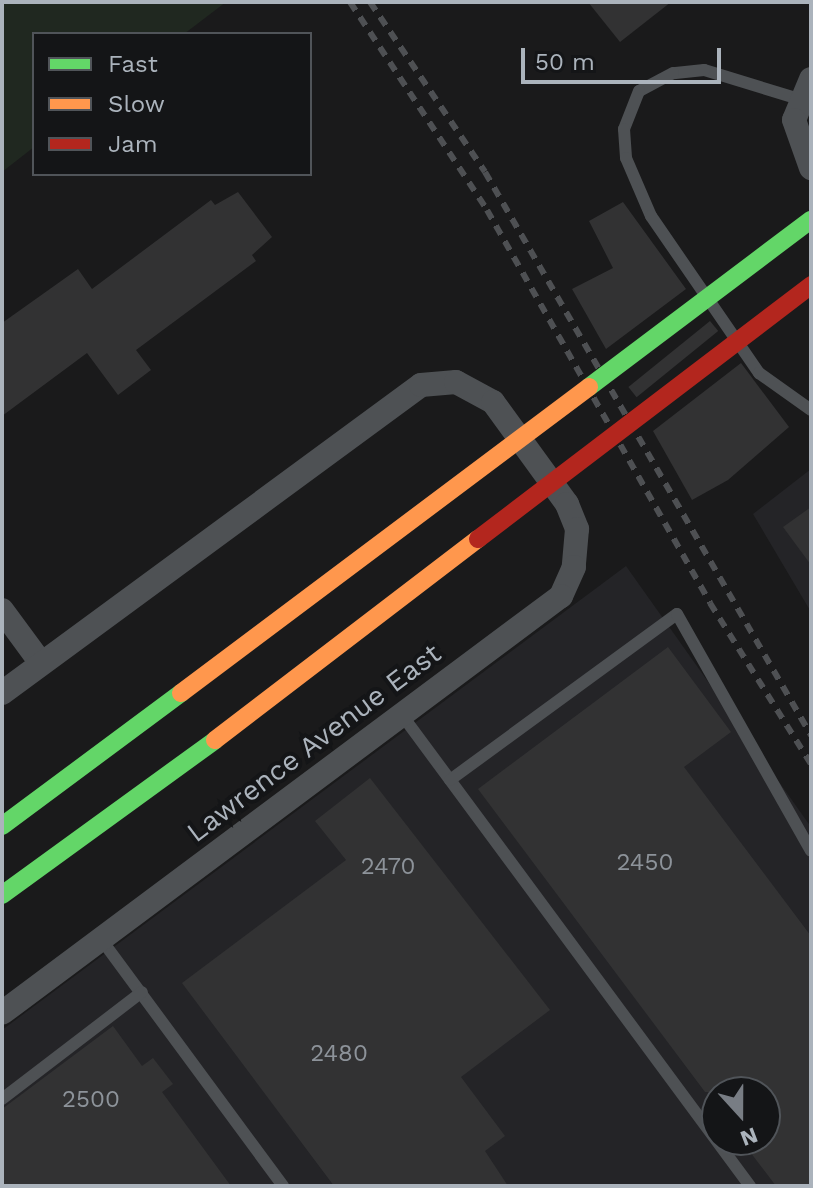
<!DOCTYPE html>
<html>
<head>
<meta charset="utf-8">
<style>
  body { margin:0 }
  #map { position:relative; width:813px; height:1188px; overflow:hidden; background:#1a1a1b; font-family:"Work Sans",sans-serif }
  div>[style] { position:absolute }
  .built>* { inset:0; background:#242427 }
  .green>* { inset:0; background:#202820 }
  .building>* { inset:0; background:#323233; transform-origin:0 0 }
  .lane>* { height:12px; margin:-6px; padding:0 6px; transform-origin:6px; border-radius:6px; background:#4e5154 }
  .street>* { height:24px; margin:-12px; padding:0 12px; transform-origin:12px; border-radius:12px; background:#4e5154 }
  .fast>* { height:18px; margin:-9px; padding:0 9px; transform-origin:9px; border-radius:9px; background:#63d668 }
  .rail>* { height:6px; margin-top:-3px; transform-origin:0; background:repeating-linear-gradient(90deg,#4e5053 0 10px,transparent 0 18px) }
  .fast-bridge>* { height:18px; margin:-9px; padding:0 9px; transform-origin:9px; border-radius:9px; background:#63d668 }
  .slow-bridge>* { height:18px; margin:-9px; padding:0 9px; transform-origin:9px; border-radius:9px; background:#ff974d }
  .jam-bridge>* { height:18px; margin:-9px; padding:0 9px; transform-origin:9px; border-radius:9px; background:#b3261e }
  span { translate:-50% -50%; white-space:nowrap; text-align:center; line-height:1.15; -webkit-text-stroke:8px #141517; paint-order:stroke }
  .number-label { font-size:24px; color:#8d939a }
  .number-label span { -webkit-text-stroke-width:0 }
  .street-label { font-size:28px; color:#abb3bc }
  .frame { position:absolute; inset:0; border:4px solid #abb3bc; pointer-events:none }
  .legend { position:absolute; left:32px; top:32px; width:280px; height:144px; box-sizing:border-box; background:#141517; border:2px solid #505459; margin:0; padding:10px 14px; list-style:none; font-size:24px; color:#abb3bc }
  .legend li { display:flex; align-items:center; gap:16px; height:40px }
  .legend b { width:40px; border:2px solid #505459 }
  .north { position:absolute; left:701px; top:1076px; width:80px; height:80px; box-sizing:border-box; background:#141517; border:2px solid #505459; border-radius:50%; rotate:159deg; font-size:22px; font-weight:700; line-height:32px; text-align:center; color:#abb3bc }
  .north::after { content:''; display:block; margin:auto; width:28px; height:36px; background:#787d84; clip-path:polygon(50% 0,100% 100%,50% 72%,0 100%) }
  .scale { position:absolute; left:521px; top:48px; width:200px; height:36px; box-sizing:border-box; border:4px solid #abb3bc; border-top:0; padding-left:10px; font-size:24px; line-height:28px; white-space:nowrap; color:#abb3bc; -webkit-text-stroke:6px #141517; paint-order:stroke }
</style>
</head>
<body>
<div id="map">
  <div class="built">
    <div style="clip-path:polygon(811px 469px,811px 612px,753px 514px)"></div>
    <div style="clip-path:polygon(evenodd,626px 566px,811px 827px,811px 1186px,2px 1186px,2px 1030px,626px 566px,717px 1092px,765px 1092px,765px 1140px,717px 1140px,717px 1092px)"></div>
  </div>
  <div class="green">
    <div style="clip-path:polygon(2px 2px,226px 2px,184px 34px,34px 34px,34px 147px,2px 172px)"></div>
  </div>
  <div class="building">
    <div style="clip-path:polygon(588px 2px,671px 2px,620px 42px)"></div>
    <div style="clip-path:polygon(238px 192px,272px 237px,252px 255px,256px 261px,136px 350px,151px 370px,118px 395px,87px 353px,2px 416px,2px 323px,78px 269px,92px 289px,211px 200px,215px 205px)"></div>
    <div style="clip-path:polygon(623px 202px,686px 289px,606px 349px,572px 289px,613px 268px,589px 221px)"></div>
    <div style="left:710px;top:321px;width:13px;height:105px;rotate:51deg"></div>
    <div style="clip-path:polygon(741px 363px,789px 427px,728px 480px,692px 500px,653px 431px)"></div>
    <div style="clip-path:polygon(811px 507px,811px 565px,783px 527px)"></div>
    <div style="clip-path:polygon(668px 647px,731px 732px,684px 767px,811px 936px,811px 1186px,776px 1186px,741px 1140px,765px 1140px,765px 1092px,705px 1092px,478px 789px)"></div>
    <div style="clip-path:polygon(370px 778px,550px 1010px,461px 1077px,505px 1136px,485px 1151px,508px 1186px,334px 1186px,182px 983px,346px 860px,315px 821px)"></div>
    <div style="clip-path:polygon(113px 1026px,142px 1066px,153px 1058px,173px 1084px,162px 1092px,231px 1186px,2px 1186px,2px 1109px)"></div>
  </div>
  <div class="lane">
    <div style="left:799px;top:99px;width:99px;rotate:-163deg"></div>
    <div style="left:704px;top:70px;width:31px;rotate:174deg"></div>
    <div style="left:673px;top:73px;width:38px;rotate:152deg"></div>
    <div style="left:639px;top:91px;width:41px;rotate:111.5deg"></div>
    <div style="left:624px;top:129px;width:29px;rotate:86deg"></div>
    <div style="left:626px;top:158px;width:63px;rotate:66.7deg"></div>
    <div style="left:651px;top:216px;width:191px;rotate:55.5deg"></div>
    <div style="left:759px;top:373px;width:64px;rotate:35.4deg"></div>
    <div style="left:402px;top:715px;width:586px;rotate:53.54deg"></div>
    <div style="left:450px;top:780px;width:281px;rotate:-36.2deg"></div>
    <div style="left:677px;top:614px;width:272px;rotate:60.5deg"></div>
    <div style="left:101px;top:939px;width:307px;rotate:53.6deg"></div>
    <div style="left:2px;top:1099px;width:176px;rotate:-37.4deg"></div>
  </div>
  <div class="street">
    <div style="left:811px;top:79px;width:44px;rotate:112.5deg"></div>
    <div style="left:794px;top:120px;width:51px;rotate:70.5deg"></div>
    <div style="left:2px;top:610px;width:66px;rotate:53.7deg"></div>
    <div style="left:2px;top:693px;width:520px;rotate:-36.32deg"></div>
    <div style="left:421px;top:385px;width:35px;rotate:-5deg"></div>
    <div style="left:456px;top:382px;width:42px;rotate:28.4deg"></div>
    <div style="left:493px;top:402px;width:126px;rotate:54deg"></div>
    <div style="left:567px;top:504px;width:27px;rotate:68deg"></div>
    <div style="left:577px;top:529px;width:38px;rotate:95deg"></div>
    <div style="left:574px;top:567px;width:32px;rotate:114deg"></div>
    <div style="left:561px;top:596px;width:697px;rotate:143.28deg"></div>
  </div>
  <div class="fast">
    <div style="left:2px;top:826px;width:223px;rotate:-36.6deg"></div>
    <div style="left:2px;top:895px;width:263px;rotate:-36deg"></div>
  </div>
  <div class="rail">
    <div style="left:350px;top:2px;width:249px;rotate:56.6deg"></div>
    <div style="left:487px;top:210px;width:452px;rotate:60.4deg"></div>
    <div style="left:710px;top:603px;width:190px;rotate:57.9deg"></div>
    <div style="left:370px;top:2px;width:205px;rotate:55.9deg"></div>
    <div style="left:485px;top:172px;width:651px;rotate:59.93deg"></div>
  </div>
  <div class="fast-bridge">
    <div style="left:589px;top:387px;width:278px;rotate:-37deg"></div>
  </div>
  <div class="slow-bridge">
    <div style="left:181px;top:693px;width:510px;rotate:-36.87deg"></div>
    <div style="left:215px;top:740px;width:331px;rotate:-37.4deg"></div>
  </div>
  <div class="jam-bridge">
    <div style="left:478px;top:539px;width:419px;rotate:-37.3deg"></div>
  </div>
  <div class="number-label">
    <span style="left:645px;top:863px">2450</span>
    <span style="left:388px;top:867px">2470</span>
    <span style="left:339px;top:1054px">2480</span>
    <span style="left:91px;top:1100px">2500</span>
  </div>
  <div class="street-label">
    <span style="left:314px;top:743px;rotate:-37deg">Lawrence Avenue East</span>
  </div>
  <div class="frame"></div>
  <ul class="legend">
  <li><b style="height:10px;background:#63d668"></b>Fast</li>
  <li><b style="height:10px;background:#ff974d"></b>Slow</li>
  <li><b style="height:10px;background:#b3261e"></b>Jam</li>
  </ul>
  <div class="north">N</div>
  <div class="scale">50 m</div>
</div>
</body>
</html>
